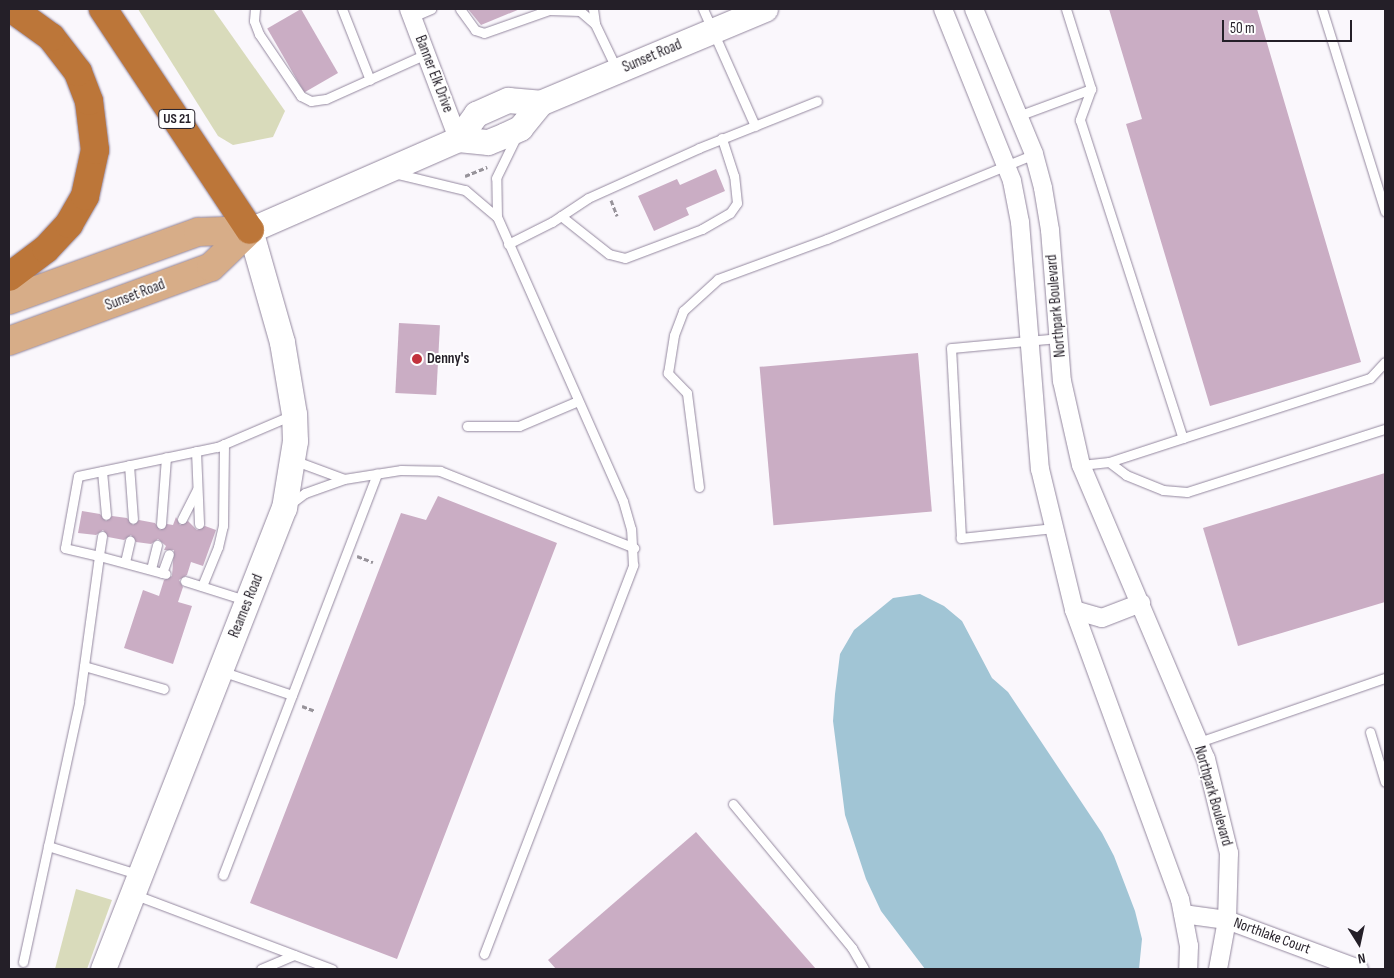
<!DOCTYPE html>
<html>
<head>
<meta charset="utf-8">
<style>
  body { margin:0 }
  #map { position:relative; width:1394px; height:978px; overflow:hidden; background:#faf7fc; font-family:"Sofia Sans Condensed",sans-serif }
  div>[style] { position:absolute }
  .green>* { inset:0; background:#d9dbbb }
  .water>* { inset:0; background:#a1c5d5 }
  .building>* { inset:0; background:#caadc4; transform-origin:0 0 }
  .path>* { height:3px; margin-top:-1.5px; transform-origin:0; background:repeating-linear-gradient(90deg,#97939a 0 5px,transparent 0 7.5px) }
  .roads { filter:drop-shadow(0 0 1px #94889f) drop-shadow(0 0 1px #94889f) }
  .lane>* { height:9px; margin:-4.5px; padding:0 4.5px; transform-origin:4.5px; border-radius:4.5px; background:#fff }
  .street>* { height:18px; margin:-9px; padding:0 9px; transform-origin:9px; border-radius:9px; background:#fff }
  .secondary>* { height:25px; margin:-12.5px; padding:0 12.5px; transform-origin:12.5px; border-radius:12.5px; background:#fff }
  .primary>* { height:28px; margin:-14px; padding:0 14px; transform-origin:14px; border-radius:14px; background:#d7ad88 }
  .highway>* { height:28px; margin:-14px; padding:0 14px; transform-origin:14px; border-radius:14px; background:#bc7639 }
  .dots>* { width:14px; height:14px; translate:-50% -50%; box-sizing:border-box; border:2px solid #fff; border-radius:50% }
  span { translate:-50% -50%; white-space:nowrap; text-align:center; line-height:1.15; -webkit-text-stroke:4px #fff; paint-order:stroke }
  .shield-label span { padding:1px 4px; background:#fff; border:1px solid; border-radius:4px; -webkit-text-stroke-width:0 }
  .shield-label { font-size:14px; color:#241f28; font-weight:700 }
  .street-label { font-size:15px; color:#241f28 }
  .poi-label { font-size:15px; color:#241f28; font-weight:700 }
  .left { translate:0 -50%; text-align:left }
  .frame { position:absolute; inset:0; border:10px solid #241f28; pointer-events:none }
  .north { position:absolute; left:1334px; top:918px; width:50px; height:50px; -webkit-text-stroke:4px #fff; paint-order:stroke; rotate:170deg; font-size:14px; font-weight:700; line-height:20px; text-align:center; color:#241f28 }
  .north::after { content:''; display:block; margin:auto; width:18px; height:22px; background:#241f28; clip-path:polygon(50% 0,100% 100%,50% 72%,0 100%) }
  .scale { position:absolute; left:1222px; top:20px; width:130px; height:22px; box-sizing:border-box; border:2px solid #241f28; border-top:0; padding-left:6px; font-size:15px; line-height:18px; white-space:nowrap; color:#241f28; -webkit-text-stroke:4px #fff; paint-order:stroke }
</style>
</head>
<body>
<div id="map">
  <div class="green">
    <div style="clip-path:polygon(138px 9px,213px 9px,285px 111px,273px 137px,233px 145px,218px 136px)"></div>
    <div style="clip-path:polygon(76px 889px,112px 900px,87px 969px,55px 969px)"></div>
  </div>
  <div class="water">
    <div style="clip-path:polygon(920px 594px,944px 606px,962px 621px,992px 678px,1008px 692px,1102px 833px,1114px 856px,1135px 911px,1142px 939px,1139px 969px,925px 969px,881px 911px,866px 879px,845px 815px,833px 721px,835px 694px,840px 654px,854px 630px,893px 598px)"></div>
  </div>
  <div class="building">
    <div style="left:301px;top:9px;width:74px;height:39px;rotate:60deg"></div>
    <div style="clip-path:polygon(468px 9px,520px 9px,481px 25px)"></div>
    <div style="clip-path:polygon(1109px 9px,1257px 9px,1361px 362px,1210px 406px,1126px 124px,1142px 119px)"></div>
    <div style="clip-path:polygon(716px 169px,725px 191px,686px 208px,689px 215px,654px 231px,638px 196px,677px 179px,680px 185px)"></div>
    <div style="left:399px;top:323px;width:41px;height:70px;rotate:3deg"></div>
    <div style="left:918px;top:353px;width:159px;height:159px;rotate:85deg"></div>
    <div style="clip-path:polygon(1385px 473px,1385px 602px,1238px 646px,1203px 528px)"></div>
    <div style="clip-path:polygon(438px 496px,557px 543px,397px 959px,250px 903px,401px 513px,426px 520px)"></div>
    <div style="clip-path:polygon(82px 511px,100px 514px,106px 521px,112px 516px,127px 518px,133px 525px,139px 520px,155px 523px,160px 530px,167px 524px,173px 525px,176px 517px,180px 525px,188px 521px,197px 530px,205px 526px,216px 530px,203px 566px,191px 562px,187px 575px,179px 580px,183px 587px,178px 602px,192px 606px,173px 664px,124px 648px,143px 590px,159px 596px,164px 580px,172px 576px,174px 550px,164px 550px,166px 546px,158px 539px,151px 544px,136px 542px,131px 535px,124px 540px,108px 537px,103px 530px,96px 535px,78px 533px)"></div>
    <div style="clip-path:polygon(696px 832px,816px 969px,556px 969px,548px 960px)"></div>
  </div>
  <div class="path">
    <div style="left:465px;top:176px;width:24px;rotate:-22deg"></div>
    <div style="left:611px;top:200px;width:17px;rotate:69deg"></div>
    <div style="left:357px;top:556px;width:17px;rotate:21deg"></div>
    <div style="left:302px;top:706px;width:14px;rotate:21deg"></div>
  </div>
  <div class="roads">
    <div class="lane">
      <div style="left:255px;top:9px;width:12px;rotate:95deg"></div>
      <div style="left:254px;top:21px;width:14px;rotate:69deg"></div>
      <div style="left:259px;top:34px;width:75px;rotate:55.9deg"></div>
      <div style="left:301px;top:96px;width:11px;rotate:27deg"></div>
      <div style="left:311px;top:101px;width:15px;rotate:-8deg"></div>
      <div style="left:326px;top:99px;width:110px;rotate:-24.2deg"></div>
      <div style="left:342px;top:9px;width:76px;rotate:68.5deg"></div>
      <div style="left:460px;top:9px;width:26px;rotate:54deg"></div>
      <div style="left:475px;top:30px;width:9px;rotate:18deg"></div>
      <div style="left:484px;top:33px;width:69px;rotate:-19.5deg"></div>
      <div style="left:549px;top:10px;width:31px;rotate:2deg"></div>
      <div style="left:580px;top:11px;width:20px;rotate:41deg"></div>
      <div style="left:593px;top:9px;width:15px;rotate:82deg"></div>
      <div style="left:595px;top:24px;width:51px;rotate:64.4deg"></div>
      <div style="left:703px;top:9px;width:128px;rotate:66deg"></div>
      <div style="left:1066px;top:9px;width:84px;rotate:72.6deg"></div>
      <div style="left:1091px;top:89px;width:33px;rotate:110deg"></div>
      <div style="left:1080px;top:120px;width:334px;rotate:72.1deg"></div>
      <div style="left:1183px;top:438px;width:196px;rotate:-17.8deg"></div>
      <div style="left:1370px;top:378px;width:22px;rotate:-47deg"></div>
      <div style="left:1322px;top:9px;width:212px;rotate:72.7deg"></div>
      <div style="left:412px;top:17px;width:21px;rotate:-23deg"></div>
      <div style="left:1018px;top:116px;width:78px;rotate:-20.3deg"></div>
      <div style="left:394px;top:173px;width:73px;rotate:13.5deg"></div>
      <div style="left:465px;top:190px;width:42px;rotate:40.2deg"></div>
      <div style="left:561px;top:216px;width:61px;rotate:38.4deg"></div>
      <div style="left:609px;top:254px;width:16px;rotate:14deg"></div>
      <div style="left:625px;top:258px;width:82px;rotate:-20.6deg"></div>
      <div style="left:702px;top:229px;width:32px;rotate:-30deg"></div>
      <div style="left:730px;top:213px;width:12px;rotate:-55deg"></div>
      <div style="left:737px;top:203px;width:27px;rotate:-96deg"></div>
      <div style="left:734px;top:176px;width:40px;rotate:-108deg"></div>
      <div style="left:508px;top:244px;width:49px;rotate:-26.6deg"></div>
      <div style="left:552px;top:222px;width:43px;rotate:-33.7deg"></div>
      <div style="left:588px;top:198px;width:122px;rotate:-24.2deg"></div>
      <div style="left:699px;top:148px;width:127px;rotate:-21.7deg"></div>
      <div style="left:467px;top:426px;width:52px"></div>
      <div style="left:519px;top:426px;width:64px;rotate:-23deg"></div>
      <div style="left:196px;top:451px;width:73px;rotate:87.6deg"></div>
      <div style="left:293px;top:460px;width:54px;rotate:20.4deg"></div>
      <div style="left:1109px;top:462px;width:21px;rotate:37deg"></div>
      <div style="left:1126px;top:475px;width:40px;rotate:22deg"></div>
      <div style="left:1163px;top:490px;width:24px;rotate:5deg"></div>
      <div style="left:1187px;top:492px;width:208px;rotate:-17.7deg"></div>
      <div style="left:129px;top:465px;width:54px;rotate:85.8deg"></div>
      <div style="left:1081px;top:465px;width:28px;rotate:-6deg"></div>
      <div style="left:1109px;top:462px;width:78px;rotate:-18deg"></div>
      <div style="left:102px;top:471px;width:44px;rotate:84.8deg"></div>
      <div style="left:699px;top:487px;width:95px;rotate:-97.3deg"></div>
      <div style="left:687px;top:393px;width:28px;rotate:-134deg"></div>
      <div style="left:668px;top:373px;width:38px;rotate:-81deg"></div>
      <div style="left:674px;top:335px;width:26px;rotate:-69deg"></div>
      <div style="left:683px;top:311px;width:47px;rotate:-42.4deg"></div>
      <div style="left:718px;top:279px;width:116px;rotate:-20.2deg"></div>
      <div style="left:827px;top:239px;width:224px;rotate:-22.3deg"></div>
      <div style="left:289px;top:505px;width:20px;rotate:-37deg"></div>
      <div style="left:305px;top:493px;width:41px;rotate:-19.7deg"></div>
      <div style="left:344px;top:479px;width:58px;rotate:-9deg"></div>
      <div style="left:401px;top:470px;width:39px;rotate:1deg"></div>
      <div style="left:440px;top:471px;width:209px;rotate:21.6deg"></div>
      <div style="left:182px;top:519px;width:33px;rotate:-63deg"></div>
      <div style="left:161px;top:524px;width:67px;rotate:-85.7deg"></div>
      <div style="left:1054px;top:528px;width:94px;rotate:173.9deg"></div>
      <div style="left:961px;top:538px;width:190px;rotate:-93deg"></div>
      <div style="left:951px;top:348px;width:108px;rotate:-5.3deg"></div>
      <div style="left:102px;top:536px;width:20px;rotate:99deg"></div>
      <div style="left:99px;top:556px;width:35px;rotate:-167deg"></div>
      <div style="left:65px;top:548px;width:73px;rotate:-79.8deg"></div>
      <div style="left:78px;top:476px;width:142px;rotate:-11.8deg"></div>
      <div style="left:217px;top:447px;width:82px;rotate:-23.1deg"></div>
      <div style="left:125px;top:562px;width:22px;rotate:-77deg"></div>
      <div style="left:151px;top:569px;width:25px;rotate:-76deg"></div>
      <div style="left:162px;top:573px;width:20px;rotate:-70deg"></div>
      <div style="left:185px;top:581px;width:63px;rotate:17.6deg"></div>
      <div style="left:202px;top:586px;width:42px;rotate:-67.7deg"></div>
      <div style="left:218px;top:547px;width:22px;rotate:-77deg"></div>
      <div style="left:223px;top:526px;width:82px;rotate:-89.3deg"></div>
      <div style="left:84px;top:666px;width:83px;rotate:16deg"></div>
      <div style="left:221px;top:671px;width:75px;rotate:18.7deg"></div>
      <div style="left:1370px;top:732px;width:52px;rotate:73.3deg"></div>
      <div style="left:1199px;top:742px;width:197px;rotate:-19deg"></div>
      <div style="left:733px;top:804px;width:187px;rotate:50.4deg"></div>
      <div style="left:852px;top:948px;width:24px;rotate:60deg"></div>
      <div style="left:48px;top:846px;width:93px;rotate:17.5deg"></div>
      <div style="left:223px;top:875px;width:430px;rotate:-69deg"></div>
      <div style="left:133px;top:894px;width:213px;rotate:20.7deg"></div>
      <div style="left:484px;top:954px;width:417px;rotate:-69deg"></div>
      <div style="left:633px;top:565px;width:36px;rotate:-93deg"></div>
      <div style="left:631px;top:529px;width:29px;rotate:-106deg"></div>
      <div style="left:623px;top:501px;width:311px;rotate:-113.9deg"></div>
      <div style="left:497px;top:217px;width:39px;rotate:-91deg"></div>
      <div style="left:496px;top:178px;width:46px;rotate:-64deg"></div>
      <div style="left:23px;top:962px;width:266px;rotate:-77.8deg"></div>
      <div style="left:79px;top:702px;width:147px;rotate:-82.2deg"></div>
      <div style="left:99px;top:556px;width:69px;rotate:15deg"></div>
      <div style="left:261px;top:969px;width:36px;rotate:-23deg"></div>
    </div>
    <div class="street">
      <div style="left:409px;top:9px;width:139px;rotate:69.3deg"></div>
      <div style="left:943px;top:9px;width:185px;rotate:68.1deg"></div>
      <div style="left:1012px;top:181px;width:42px;rotate:79deg"></div>
      <div style="left:1020px;top:222px;width:248px;rotate:85.4deg"></div>
      <div style="left:1040px;top:469px;width:145px;rotate:76.4deg"></div>
      <div style="left:1074px;top:610px;width:308px;rotate:69.9deg"></div>
      <div style="left:1180px;top:899px;width:48px;rotate:79.2deg"></div>
      <div style="left:1189px;top:946px;width:23px;rotate:92deg"></div>
      <div style="left:974px;top:9px;width:157px;rotate:67.5deg"></div>
      <div style="left:1034px;top:154px;width:35px;rotate:75deg"></div>
      <div style="left:1043px;top:188px;width:43px;rotate:80.5deg"></div>
      <div style="left:1050px;top:230px;width:151px;rotate:85.5deg"></div>
      <div style="left:1062px;top:381px;width:86px;rotate:77.3deg"></div>
      <div style="left:1081px;top:465px;width:319px;rotate:67deg"></div>
      <div style="left:1206px;top:759px;width:97px;rotate:76.3deg"></div>
      <div style="left:1229px;top:853px;width:67px;rotate:91.7deg"></div>
      <div style="left:1227px;top:920px;width:50px;rotate:100.4deg"></div>
      <div style="left:1074px;top:610px;width:29px;rotate:16deg"></div>
      <div style="left:1102px;top:618px;width:42px;rotate:-21deg"></div>
      <div style="left:1183px;top:914px;width:44px;rotate:7.8deg"></div>
      <div style="left:1227px;top:920px;width:141px;rotate:20.4deg"></div>
    </div>
    <div class="secondary">
      <div style="left:458px;top:139px;width:31px;rotate:-54deg"></div>
      <div style="left:476px;top:114px;width:35px;rotate:-24deg"></div>
      <div style="left:508px;top:100px;width:32px;rotate:5deg"></div>
      <div style="left:540px;top:103px;width:244px;rotate:-22.7deg"></div>
      <div style="left:103px;top:969px;width:495px;rotate:-68.6deg"></div>
      <div style="left:284px;top:508px;width:68px;rotate:-80.7deg"></div>
      <div style="left:295px;top:441px;width:27px;rotate:-92deg"></div>
      <div style="left:294px;top:414px;width:73px;rotate:-99.5deg"></div>
      <div style="left:282px;top:342px;width:116px;rotate:-105.9deg"></div>
      <div style="left:250px;top:230px;width:227px;rotate:-23.6deg"></div>
      <div style="left:458px;top:139px;width:30px;rotate:6deg"></div>
      <div style="left:488px;top:142px;width:18px;rotate:-22deg"></div>
      <div style="left:505px;top:135px;width:17px;rotate:-25deg"></div>
      <div style="left:520px;top:128px;width:32px;rotate:-51deg"></div>
    </div>
    <div class="primary">
      <div style="left:9px;top:300px;width:201px;rotate:-19.8deg"></div>
      <div style="left:198px;top:232px;width:52px;rotate:-2.2deg"></div>
      <div style="left:9px;top:341px;width:215px;rotate:-20.1deg"></div>
      <div style="left:211px;top:267px;width:54px;rotate:-43.5deg"></div>
    </div>
    <div class="highway">
      <div style="left:103px;top:9px;width:265px;rotate:56.4deg"></div>
      <div style="left:9px;top:277px;width:46px;rotate:-37.1deg"></div>
      <div style="left:46px;top:249px;width:34px;rotate:-47deg"></div>
      <div style="left:69px;top:224px;width:32px;rotate:-60deg"></div>
      <div style="left:85px;top:196px;width:47px;rotate:-77.7deg"></div>
      <div style="left:95px;top:150px;width:49px;rotate:-97deg"></div>
      <div style="left:89px;top:101px;width:31px;rotate:-111deg"></div>
      <div style="left:78px;top:72px;width:44px;rotate:-127.6deg"></div>
      <div style="left:51px;top:37px;width:48px;rotate:-144.3deg"></div>
    </div>
  </div>
  <div class="dots">
    <div style="left:417px;top:359px;background:#c2323d"></div>
  </div>
  <div class="shield-label">
    <span style="left:177px;top:119px">US 21</span>
  </div>
  <div class="street-label">
    <span style="left:652px;top:56px;rotate:-23deg">Sunset Road</span>
    <span style="left:434px;top:74px;rotate:69deg">Banner Elk Drive</span>
    <span style="left:135px;top:295px;rotate:-21deg">Sunset Road</span>
    <span style="left:1056px;top:306px;rotate:-95deg">Northpark Boulevard</span>
    <span style="left:246px;top:606px;rotate:-68deg">Reames Road</span>
    <span style="left:1213px;top:796px;rotate:74deg">Northpark Boulevard</span>
    <span style="left:1272px;top:936px;rotate:20deg">Northlake Court</span>
  </div>
  <div class="poi-label">
    <span class="left" style="left:427px;top:359px">Denny's</span>
  </div>
  <div class="frame"></div>
  <div class="north">N</div>
  <div class="scale">50 m</div>
</div>
</body>
</html>
